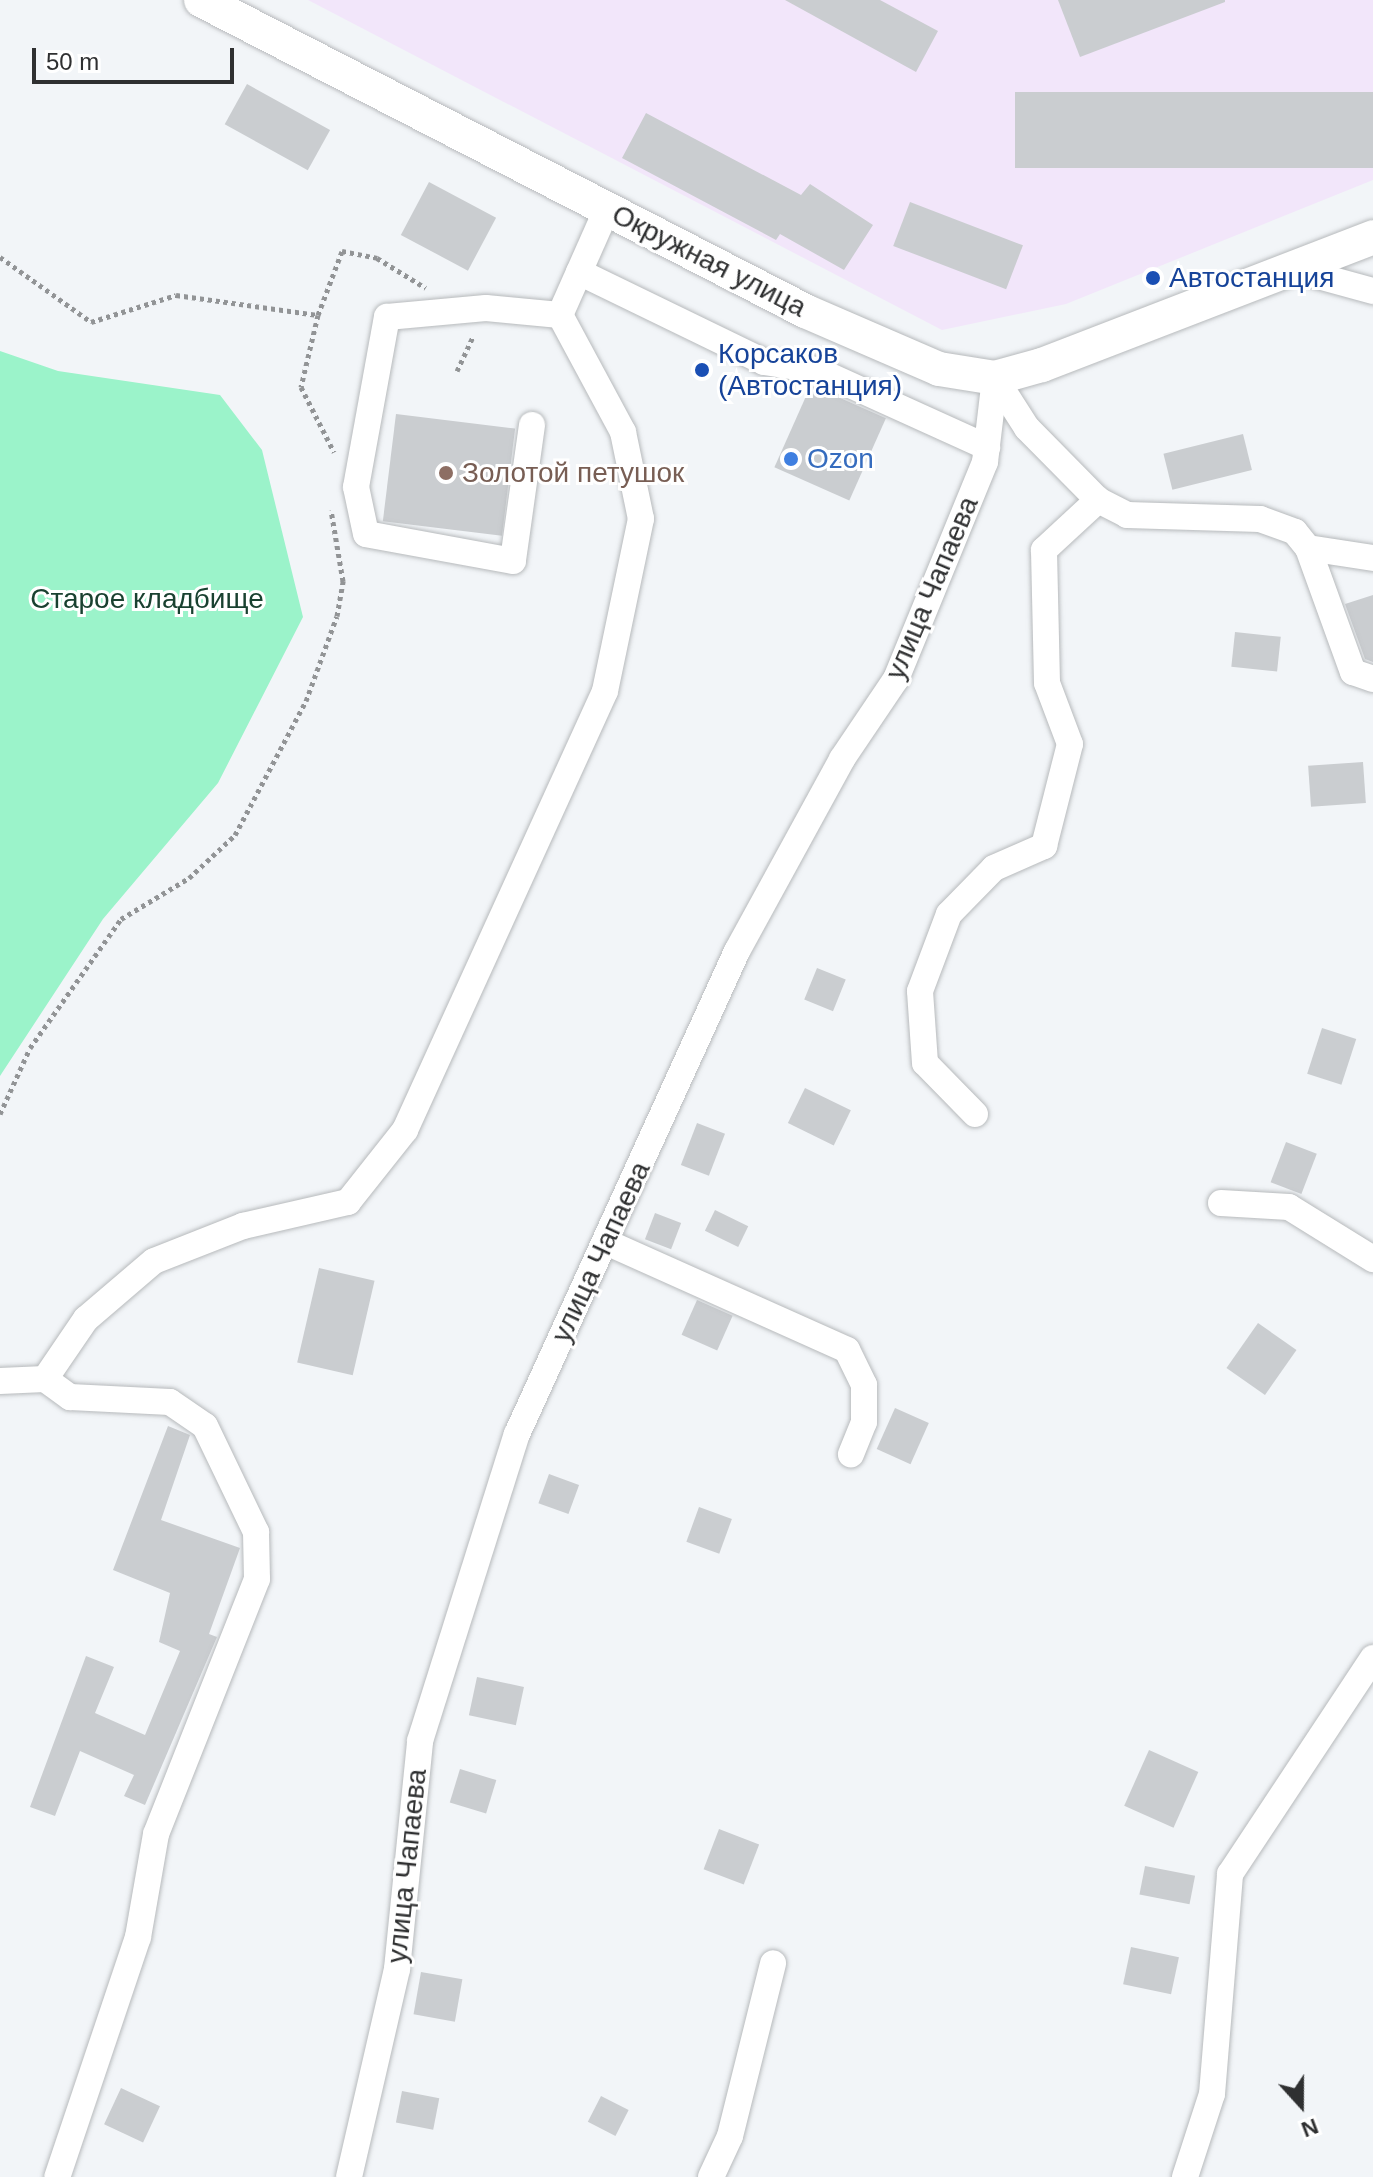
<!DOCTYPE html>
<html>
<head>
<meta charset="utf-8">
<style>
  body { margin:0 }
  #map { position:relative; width:1373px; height:2177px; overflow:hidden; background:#f2f5f8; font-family:Helvetica,sans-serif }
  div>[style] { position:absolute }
  .industrial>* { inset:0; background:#f2e6fa }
  .green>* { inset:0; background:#9bf3ca }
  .building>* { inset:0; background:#cacdd0; transform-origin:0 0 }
  .path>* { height:5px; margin-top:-2.5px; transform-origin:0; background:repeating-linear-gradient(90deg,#929496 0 4px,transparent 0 8px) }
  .roads { filter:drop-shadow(0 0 2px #b7babc) drop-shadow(0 0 2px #b7babc) }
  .minor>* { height:26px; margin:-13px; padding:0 13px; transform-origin:13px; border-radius:13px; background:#fff }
  .major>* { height:34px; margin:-17px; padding:0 17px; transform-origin:17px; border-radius:17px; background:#fff }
  .dots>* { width:22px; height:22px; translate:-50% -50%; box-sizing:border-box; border:4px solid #fff; border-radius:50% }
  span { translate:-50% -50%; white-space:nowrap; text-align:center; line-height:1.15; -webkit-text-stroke:6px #fff; paint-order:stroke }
  .street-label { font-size:28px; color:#2f3031 }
  .transit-label { font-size:28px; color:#164399 }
  .left { translate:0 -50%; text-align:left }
  .shop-label { font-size:28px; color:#366cbe }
  .education-label { font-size:28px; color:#785e54 }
  .park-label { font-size:28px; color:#194130 }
  .north { position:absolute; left:1261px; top:2065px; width:80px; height:80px; -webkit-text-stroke:6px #fff; paint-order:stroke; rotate:159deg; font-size:22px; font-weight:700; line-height:32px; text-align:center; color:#2f3031 }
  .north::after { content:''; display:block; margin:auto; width:28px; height:36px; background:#2f3031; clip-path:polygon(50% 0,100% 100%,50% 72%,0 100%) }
  .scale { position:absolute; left:32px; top:48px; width:202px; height:36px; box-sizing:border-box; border:4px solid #2f3031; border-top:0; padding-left:10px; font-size:24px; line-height:28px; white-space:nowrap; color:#2f3031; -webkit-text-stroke:6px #fff; paint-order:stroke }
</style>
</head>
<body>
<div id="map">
  <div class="industrial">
    <div style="clip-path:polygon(308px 0,1373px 0,1373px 180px,1066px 304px,942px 330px)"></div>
  </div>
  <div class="green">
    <div style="clip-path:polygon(0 351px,58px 371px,220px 395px,262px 450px,303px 617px,218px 783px,103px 919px,0 1076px)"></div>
  </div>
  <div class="building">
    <div style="clip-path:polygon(785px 0,880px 0,938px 31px,916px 72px)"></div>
    <div style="clip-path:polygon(1058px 0,1225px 0,1225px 2px,1080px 57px)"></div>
    <div style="left:247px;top:84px;width:95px;height:46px;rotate:29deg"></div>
    <div style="left:1373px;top:92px;width:76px;height:358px;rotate:90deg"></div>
    <div style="clip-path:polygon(646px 113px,801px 195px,810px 184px,873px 225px,844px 270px,780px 234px,776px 240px,622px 158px)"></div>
    <div style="left:429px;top:182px;width:76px;height:60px;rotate:28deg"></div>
    <div style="left:910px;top:202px;width:121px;height:47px;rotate:21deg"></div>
    <div style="left:811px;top:385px;width:82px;height:90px;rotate:24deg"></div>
    <div style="left:396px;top:414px;width:120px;height:108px;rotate:7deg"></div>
    <div style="left:1243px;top:434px;width:37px;height:82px;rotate:76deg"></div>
    <div style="clip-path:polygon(1373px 595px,1373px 662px,1365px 659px,1345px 604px)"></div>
    <div style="left:1235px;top:632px;width:46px;height:35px;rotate:6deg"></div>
    <div style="left:1363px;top:762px;width:41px;height:55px;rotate:86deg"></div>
    <div style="left:817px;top:968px;width:31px;height:34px;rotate:22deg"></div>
    <div style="left:1322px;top:1028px;width:36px;height:48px;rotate:18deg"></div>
    <div style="left:805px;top:1088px;width:51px;height:39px;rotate:26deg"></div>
    <div style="left:697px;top:1123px;width:30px;height:45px;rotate:21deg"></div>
    <div style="left:1286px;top:1142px;width:33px;height:43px;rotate:21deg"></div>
    <div style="left:715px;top:1210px;width:37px;height:23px;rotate:26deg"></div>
    <div style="left:655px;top:1213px;width:28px;height:28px;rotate:21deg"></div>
    <div style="left:319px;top:1268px;width:57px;height:97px;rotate:13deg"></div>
    <div style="left:697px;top:1300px;width:39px;height:38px;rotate:24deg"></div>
    <div style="left:1258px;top:1323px;width:47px;height:55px;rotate:35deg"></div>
    <div style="left:895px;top:1408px;width:37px;height:45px;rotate:24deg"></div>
    <div style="clip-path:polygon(168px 1426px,190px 1435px,161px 1520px,240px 1548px,209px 1634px,217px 1637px,145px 1805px,124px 1796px,134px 1775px,80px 1751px,55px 1816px,30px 1807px,86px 1656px,114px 1667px,95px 1713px,145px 1735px,180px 1651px,159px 1642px,170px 1593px,113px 1570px)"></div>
    <div style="left:549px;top:1474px;width:32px;height:31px;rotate:20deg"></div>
    <div style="left:699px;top:1507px;width:35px;height:37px;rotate:20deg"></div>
    <div style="left:477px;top:1677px;width:48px;height:39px;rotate:12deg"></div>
    <div style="left:1149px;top:1750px;width:54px;height:61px;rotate:24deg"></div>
    <div style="left:460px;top:1769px;width:38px;height:35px;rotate:17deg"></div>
    <div style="left:719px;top:1829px;width:43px;height:43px;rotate:21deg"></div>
    <div style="left:1145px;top:1866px;width:51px;height:29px;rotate:11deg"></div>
    <div style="left:1131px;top:1947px;width:49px;height:38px;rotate:12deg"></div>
    <div style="left:421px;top:1972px;width:42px;height:43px;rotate:10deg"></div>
    <div style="left:121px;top:2088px;width:43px;height:40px;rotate:25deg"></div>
    <div style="left:402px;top:2091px;width:38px;height:32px;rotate:11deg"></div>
    <div style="left:601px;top:2096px;width:31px;height:29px;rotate:27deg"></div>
  </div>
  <div class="path">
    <div style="left:0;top:257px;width:112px;rotate:35.5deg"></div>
    <div style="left:91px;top:322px;width:89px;rotate:-17.6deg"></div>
    <div style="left:176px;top:295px;width:143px;rotate:8deg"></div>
    <div style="left:318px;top:315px;width:68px;rotate:-69.4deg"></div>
    <div style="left:342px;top:251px;width:36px;rotate:11deg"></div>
    <div style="left:377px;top:258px;width:57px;rotate:31.5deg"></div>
    <div style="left:318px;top:315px;width:74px;rotate:103.3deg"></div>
    <div style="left:301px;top:387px;width:73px;rotate:63.1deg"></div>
    <div style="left:457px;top:371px;width:38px;rotate:-65deg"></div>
    <div style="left:0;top:1114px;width:72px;rotate:-65.6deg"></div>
    <div style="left:30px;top:1048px;width:158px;rotate:-54.8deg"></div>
    <div style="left:121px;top:919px;width:79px;rotate:-31.1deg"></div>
    <div style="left:189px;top:878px;width:63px;rotate:-43.1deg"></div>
    <div style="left:235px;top:835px;width:152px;rotate:-62.1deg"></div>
    <div style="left:306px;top:701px;width:90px;rotate:-70deg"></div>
    <div style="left:337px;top:616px;width:36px;rotate:-80deg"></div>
    <div style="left:343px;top:581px;width:72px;rotate:-99.6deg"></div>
  </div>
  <div class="roads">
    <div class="minor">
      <div style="left:1296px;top:270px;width:80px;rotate:15.3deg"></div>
      <div style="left:579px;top:272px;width:206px;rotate:25.9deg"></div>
      <div style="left:764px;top:362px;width:54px;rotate:8.6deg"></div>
      <div style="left:817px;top:370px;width:187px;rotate:24.4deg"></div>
      <div style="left:995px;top:378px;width:59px;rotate:57.4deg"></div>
      <div style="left:1027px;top:428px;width:101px;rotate:45.4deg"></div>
      <div style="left:1098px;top:500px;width:33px;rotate:27deg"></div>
      <div style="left:1127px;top:515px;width:133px;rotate:1.7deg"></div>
      <div style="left:1260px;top:519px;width:37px;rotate:20deg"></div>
      <div style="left:1295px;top:532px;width:21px;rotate:51deg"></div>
      <div style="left:1308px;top:548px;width:132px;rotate:70.1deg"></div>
      <div style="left:1353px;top:672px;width:21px;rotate:19deg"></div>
      <div style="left:532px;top:425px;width:137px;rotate:98deg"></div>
      <div style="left:513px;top:561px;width:149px;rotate:-169.6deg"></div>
      <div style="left:366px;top:534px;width:48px;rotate:-102deg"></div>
      <div style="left:356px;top:487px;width:173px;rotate:-79.7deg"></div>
      <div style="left:387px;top:317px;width:99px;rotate:-5.2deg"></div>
      <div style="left:486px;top:308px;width:74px;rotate:5.4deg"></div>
      <div style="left:560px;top:315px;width:116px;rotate:-66.1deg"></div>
      <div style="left:1308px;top:548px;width:66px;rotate:8.7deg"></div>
      <div style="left:975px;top:1114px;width:71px;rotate:-134.4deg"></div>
      <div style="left:925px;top:1063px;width:72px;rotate:-94deg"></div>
      <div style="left:920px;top:991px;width:82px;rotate:-69.4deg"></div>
      <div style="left:949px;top:914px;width:64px;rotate:-45.6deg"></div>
      <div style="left:994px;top:868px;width:55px;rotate:-23.7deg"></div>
      <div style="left:1044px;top:846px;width:105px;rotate:-75.7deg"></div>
      <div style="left:1070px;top:744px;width:65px;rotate:-110.7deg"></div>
      <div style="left:1047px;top:683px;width:133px;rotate:-91.3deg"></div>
      <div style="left:1044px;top:550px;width:74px;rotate:-42.8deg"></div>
      <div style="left:1221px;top:1203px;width:68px;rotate:3.4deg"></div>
      <div style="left:1289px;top:1207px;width:99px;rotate:31.8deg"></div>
      <div style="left:606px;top:1242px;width:264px;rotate:24.1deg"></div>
      <div style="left:847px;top:1350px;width:39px;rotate:64deg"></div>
      <div style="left:864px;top:1385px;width:37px;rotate:90deg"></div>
      <div style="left:864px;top:1422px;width:35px;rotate:112deg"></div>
      <div style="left:45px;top:1379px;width:31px;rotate:36deg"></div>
      <div style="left:70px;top:1397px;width:100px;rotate:2.9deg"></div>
      <div style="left:170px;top:1402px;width:42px;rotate:34.4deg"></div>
      <div style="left:205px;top:1426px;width:118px;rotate:64.3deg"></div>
      <div style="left:256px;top:1532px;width:47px;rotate:88.8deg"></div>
      <div style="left:257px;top:1579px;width:274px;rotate:111.6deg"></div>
      <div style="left:156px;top:1834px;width:105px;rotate:99.9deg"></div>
      <div style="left:138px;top:1937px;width:253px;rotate:108.6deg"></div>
      <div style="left:0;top:1381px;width:45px;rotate:-2.5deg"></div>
      <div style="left:45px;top:1379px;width:73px;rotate:-55.7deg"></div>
      <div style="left:86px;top:1319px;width:89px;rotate:-40.5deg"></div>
      <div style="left:154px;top:1261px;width:96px;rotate:-21.5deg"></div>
      <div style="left:243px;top:1226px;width:108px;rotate:-12.9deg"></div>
      <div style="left:348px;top:1202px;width:92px;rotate:-51.6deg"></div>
      <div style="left:405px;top:1130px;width:482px;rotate:-65.5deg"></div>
      <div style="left:605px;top:691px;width:176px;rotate:-78.2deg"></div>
      <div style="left:641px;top:519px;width:89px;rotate:-101.7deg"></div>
      <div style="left:623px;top:432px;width:133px;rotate:-118.3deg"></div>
      <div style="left:349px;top:2177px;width:213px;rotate:-77deg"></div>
      <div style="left:397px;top:1969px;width:229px;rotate:-84.2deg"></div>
      <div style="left:420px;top:1741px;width:322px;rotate:-72.5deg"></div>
      <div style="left:517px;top:1434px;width:531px;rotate:-65.51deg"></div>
      <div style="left:737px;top:951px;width:219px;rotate:-61.3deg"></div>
      <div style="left:842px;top:759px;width:97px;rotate:-56deg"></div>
      <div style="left:896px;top:679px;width:235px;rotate:-67.7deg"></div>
      <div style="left:985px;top:462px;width:85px;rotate:-83.2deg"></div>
      <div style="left:711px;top:2177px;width:45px;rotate:-65.1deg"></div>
      <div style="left:730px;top:2136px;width:178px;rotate:-76deg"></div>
      <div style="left:1185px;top:2177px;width:87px;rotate:-72deg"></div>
      <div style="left:1212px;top:2094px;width:221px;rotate:-85.3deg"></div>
      <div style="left:1230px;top:1874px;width:259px;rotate:-56.5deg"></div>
    </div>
    <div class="major">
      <div style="left:201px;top:0;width:679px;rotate:27.24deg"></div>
      <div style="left:805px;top:311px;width:146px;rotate:23.4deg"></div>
      <div style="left:939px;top:369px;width:57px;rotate:9.1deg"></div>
      <div style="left:995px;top:378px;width:49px;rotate:-15.5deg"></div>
      <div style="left:1042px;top:365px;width:355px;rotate:-21.1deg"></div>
    </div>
  </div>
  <div class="dots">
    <div style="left:1153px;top:278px;background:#1a4fb4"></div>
    <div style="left:702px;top:370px;background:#1a4fb4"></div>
    <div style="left:791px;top:459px;background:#3f7fe0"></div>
    <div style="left:446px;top:473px;background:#8d6e63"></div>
  </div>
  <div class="street-label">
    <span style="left:709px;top:261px;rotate:27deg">Окружная улица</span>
    <span style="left:932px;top:588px;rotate:-67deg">улица Чапаева</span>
    <span style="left:601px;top:1252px;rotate:-65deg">улица Чапаева</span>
    <span style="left:407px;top:1866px;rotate:-84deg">улица Чапаева</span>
  </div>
  <div class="transit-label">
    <span class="left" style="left:1169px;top:278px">Автостанция</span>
    <span class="left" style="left:718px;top:370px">Корсаков<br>(Автостанция)</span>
  </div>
  <div class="shop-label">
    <span class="left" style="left:807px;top:459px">Ozon</span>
  </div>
  <div class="education-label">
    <span class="left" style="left:462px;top:473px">Золотой петушок</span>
  </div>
  <div class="park-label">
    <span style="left:147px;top:599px">Старое кладбище</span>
  </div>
  <div class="north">N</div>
  <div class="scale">50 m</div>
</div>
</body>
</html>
